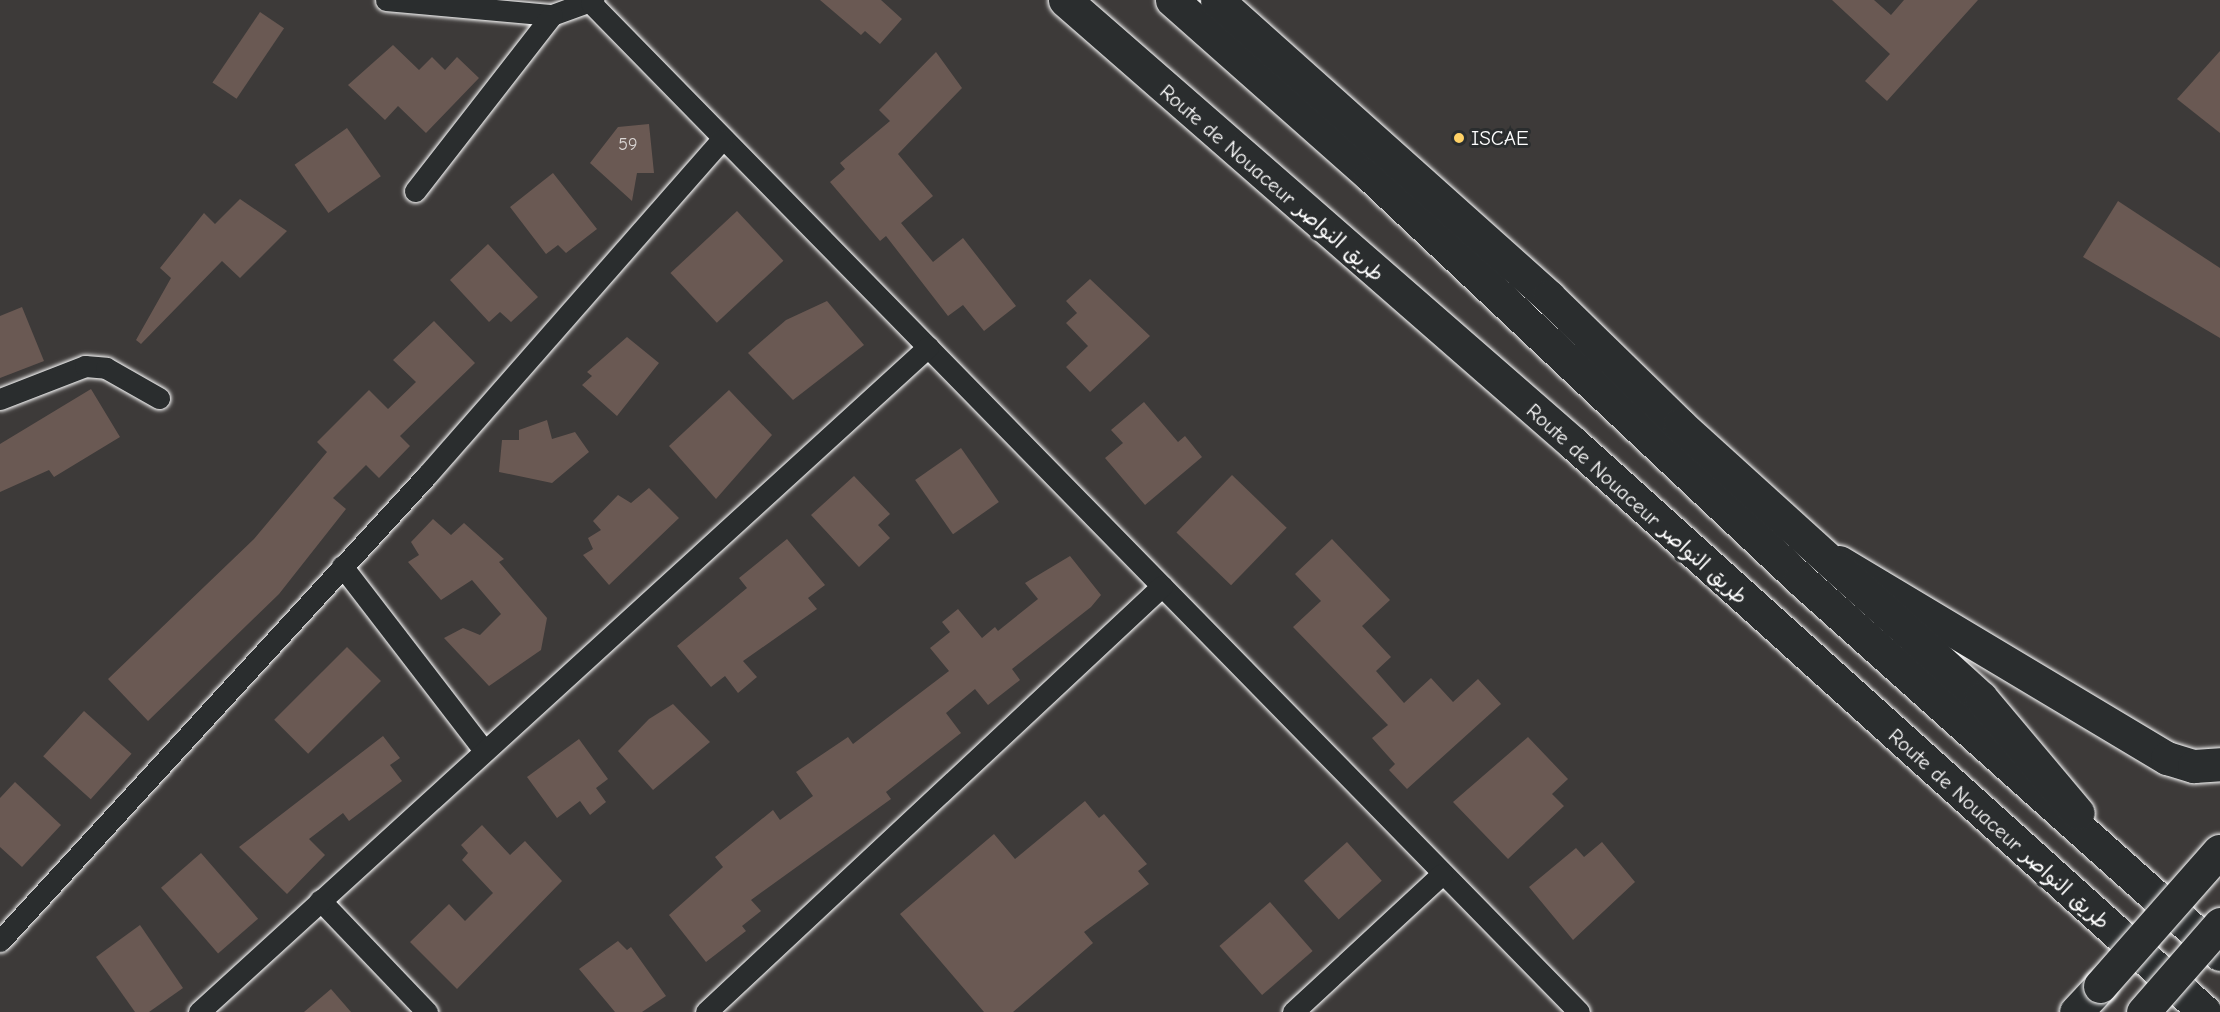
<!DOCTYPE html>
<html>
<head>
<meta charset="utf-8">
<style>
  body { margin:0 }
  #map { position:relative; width:2220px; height:1012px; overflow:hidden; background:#3d3a39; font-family:"Comic Neue","Playpen Sans Arabic",sans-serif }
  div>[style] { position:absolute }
  .building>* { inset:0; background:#6a5953; transform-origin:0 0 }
  .roads { filter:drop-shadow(0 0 2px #fff) drop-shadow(0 0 2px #fff) }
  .minor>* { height:21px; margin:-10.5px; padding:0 10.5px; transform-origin:10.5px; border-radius:10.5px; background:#2a2d2e }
  .primary>* { height:33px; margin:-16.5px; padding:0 16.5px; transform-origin:16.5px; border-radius:16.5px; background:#2a2d2e }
  .trunk>* { height:33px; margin:-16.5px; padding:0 16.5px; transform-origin:16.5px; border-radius:16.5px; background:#2a2d2e }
  .bridges { filter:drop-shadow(0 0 2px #fff) drop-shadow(0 0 2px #fff) }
  .primary-bridge>* { height:33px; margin:-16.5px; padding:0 16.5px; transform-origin:16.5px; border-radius:16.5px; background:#2a2d2e }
  .dots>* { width:16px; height:16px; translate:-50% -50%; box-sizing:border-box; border:3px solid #2a2d2e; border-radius:50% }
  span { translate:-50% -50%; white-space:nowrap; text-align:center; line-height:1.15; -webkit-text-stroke:6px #2a2d2e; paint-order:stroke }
  .number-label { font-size:18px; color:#dad6d4 }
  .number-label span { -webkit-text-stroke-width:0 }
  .poi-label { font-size:21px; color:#fff }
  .left { translate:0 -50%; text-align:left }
  .street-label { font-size:21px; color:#fff }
</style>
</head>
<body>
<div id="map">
  <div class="building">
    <div style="clip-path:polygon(820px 0,881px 0,902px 19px,880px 44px,865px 31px,861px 35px)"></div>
    <div style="clip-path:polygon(1832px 0,1874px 0,1891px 15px,1904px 0,1978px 0,1887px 101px,1865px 81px,1890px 54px)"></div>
    <div style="left:260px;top:12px;width:29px;height:85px;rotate:34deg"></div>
    <div style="clip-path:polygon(393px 45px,419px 70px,432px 57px,445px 70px,457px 57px,479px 78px,426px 133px,398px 106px,385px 120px,348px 85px)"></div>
    <div style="clip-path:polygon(2220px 51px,2220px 133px,2177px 99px)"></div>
    <div style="clip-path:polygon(936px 52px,962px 88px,898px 154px,933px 196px,901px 223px,933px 262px,963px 238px,1016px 306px,984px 331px,963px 305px,948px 316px,886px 236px,880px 241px,830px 182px,845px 169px,840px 163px,890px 121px,879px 110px)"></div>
    <div style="clip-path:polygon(649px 124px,654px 173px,637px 173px,632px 201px,590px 163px,618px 127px)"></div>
    <div style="left:347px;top:128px;width:59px;height:64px;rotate:55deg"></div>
    <div style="clip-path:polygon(553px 173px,597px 229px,566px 253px,558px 245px,546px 254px,510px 207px)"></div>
    <div style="clip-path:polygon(240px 199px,287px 231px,240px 278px,222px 261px,141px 344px,136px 340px,171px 278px,160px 268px,204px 213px,215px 224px)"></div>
    <div style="clip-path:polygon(2118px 201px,2220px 268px,2220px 338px,2083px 257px)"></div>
    <div style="left:737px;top:211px;width:68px;height:91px;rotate:47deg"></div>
    <div style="clip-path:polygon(488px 244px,538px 297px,511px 322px,500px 312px,489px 322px,450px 280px)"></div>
    <div style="clip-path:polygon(1090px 279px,1150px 336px,1090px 392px,1066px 367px,1088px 346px,1066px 323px,1077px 313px,1066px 301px)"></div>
    <div style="clip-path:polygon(827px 301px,864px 345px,793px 400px,748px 353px,786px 320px)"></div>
    <div style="clip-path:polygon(22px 307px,44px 361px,0 378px,0 316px)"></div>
    <div style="clip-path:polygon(434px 321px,475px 363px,400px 436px,410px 446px,379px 478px,366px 465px,333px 498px,346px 509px,279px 594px,148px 721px,108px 679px,254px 539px,327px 452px,317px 442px,369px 390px,388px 409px,416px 382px,393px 360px)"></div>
    <div style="clip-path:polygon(627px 337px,659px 363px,617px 416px,582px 385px,592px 376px,587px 372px)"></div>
    <div style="clip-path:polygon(91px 389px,120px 437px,54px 477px,49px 470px,0 492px,0 444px)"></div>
    <div style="clip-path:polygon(729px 390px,772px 435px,716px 499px,669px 446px)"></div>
    <div style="clip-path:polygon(1144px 402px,1178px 442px,1185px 436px,1202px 457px,1145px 505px,1105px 458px,1123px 443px,1111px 430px)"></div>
    <div style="clip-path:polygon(547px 420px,552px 439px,575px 432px,589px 452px,552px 483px,499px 472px,502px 440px,519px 440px,519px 430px)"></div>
    <div style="left:961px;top:448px;width:66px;height:56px;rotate:55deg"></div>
    <div style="left:1232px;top:475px;width:76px;height:80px;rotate:44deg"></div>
    <div style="clip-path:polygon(854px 476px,890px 514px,878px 525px,890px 538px,859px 567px,811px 515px)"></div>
    <div style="clip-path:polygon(649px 488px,679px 518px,609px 585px,583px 555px,593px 549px,588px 538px,601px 530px,593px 521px,618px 495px,631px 503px)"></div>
    <div style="clip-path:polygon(433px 519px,451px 535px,464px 523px,504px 559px,499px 562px,547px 618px,541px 650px,489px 686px,444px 638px,463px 628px,480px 635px,501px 614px,472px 580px,441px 600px,408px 562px,419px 555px,411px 542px)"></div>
    <div style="clip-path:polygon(787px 539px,825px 585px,808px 598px,817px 609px,743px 661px,757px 677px,738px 693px,725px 676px,711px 687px,677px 646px,747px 588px,739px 578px)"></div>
    <div style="clip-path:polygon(1332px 539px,1390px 600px,1362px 626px,1391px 657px,1376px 671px,1404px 703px,1431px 678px,1453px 702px,1478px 679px,1501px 704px,1407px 789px,1389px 770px,1395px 764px,1372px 738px,1388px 725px,1293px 627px,1321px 601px,1295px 574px)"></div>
    <div style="clip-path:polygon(1070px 556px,1101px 595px,1091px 607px,1012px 669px,1020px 680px,988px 705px,975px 689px,946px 713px,961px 733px,886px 792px,891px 799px,751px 900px,761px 911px,742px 926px,746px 931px,706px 962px,669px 915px,723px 867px,715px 857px,773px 810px,780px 820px,813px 796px,796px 772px,848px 737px,853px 744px,949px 671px,930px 648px,950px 632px,942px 622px,958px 609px,982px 638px,995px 627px,998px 631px,1038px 599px,1025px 583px)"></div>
    <div style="left:347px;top:647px;width:48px;height:103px;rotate:45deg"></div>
    <div style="clip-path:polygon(673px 704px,710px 742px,653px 790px,618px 751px,649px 719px)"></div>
    <div style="left:84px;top:711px;width:64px;height:61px;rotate:42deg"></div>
    <div style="clip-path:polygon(383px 736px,400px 758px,390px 765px,402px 781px,349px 821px,343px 813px,309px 839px,325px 855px,287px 894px,239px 847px)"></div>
    <div style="clip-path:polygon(1528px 737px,1568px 779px,1552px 794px,1564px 806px,1508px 859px,1453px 802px)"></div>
    <div style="clip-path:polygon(579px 739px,608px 779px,596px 788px,606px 802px,590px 815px,580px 801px,557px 818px,527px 777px)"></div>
    <div style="clip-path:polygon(15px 782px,61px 825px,22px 867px,0 847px,0 798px)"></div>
    <div style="clip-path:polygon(1085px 801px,1099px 818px,1104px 814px,1147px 864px,1138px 871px,1149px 884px,1084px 932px,1093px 943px,1013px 1012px,984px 1012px,900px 914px,994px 834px,1015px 859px)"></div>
    <div style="clip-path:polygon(482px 825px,510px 855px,525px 841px,562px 881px,457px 989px,410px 942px,449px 904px,465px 921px,493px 893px,462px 860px,468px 853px,461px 845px)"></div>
    <div style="left:1347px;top:842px;width:52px;height:58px;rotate:48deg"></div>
    <div style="clip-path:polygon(1602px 842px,1635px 882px,1573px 940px,1529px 887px,1576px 848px,1584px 857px)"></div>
    <div style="left:201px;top:853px;width:87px;height:53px;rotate:49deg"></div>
    <div style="left:1270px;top:902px;width:65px;height:67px;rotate:49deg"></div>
    <div style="clip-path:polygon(140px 925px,183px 988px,149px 1012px,135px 1012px,96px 957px)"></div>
    <div style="clip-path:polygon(618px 941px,627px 950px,631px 947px,666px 996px,642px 1012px,615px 1012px,579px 969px)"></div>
    <div style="clip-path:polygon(331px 989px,351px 1012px,304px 1012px)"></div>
  </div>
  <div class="roads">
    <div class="minor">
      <div style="left:386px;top:0;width:167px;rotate:5.2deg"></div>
      <div style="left:552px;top:15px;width:44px;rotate:-20.1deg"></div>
      <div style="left:591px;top:3px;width:1412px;rotate:45.6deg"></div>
      <div style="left:415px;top:191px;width:223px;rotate:-52.1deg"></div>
      <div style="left:0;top:399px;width:91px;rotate:-21.2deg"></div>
      <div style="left:85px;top:366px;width:21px;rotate:5deg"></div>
      <div style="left:106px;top:368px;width:61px;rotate:29.5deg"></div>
      <div style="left:342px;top:566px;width:231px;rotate:52.4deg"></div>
      <div style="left:320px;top:900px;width:155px;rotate:46.3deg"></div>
      <div style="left:0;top:941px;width:632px;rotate:-47.5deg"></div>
      <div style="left:427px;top:475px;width:446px;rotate:-48.7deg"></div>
      <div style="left:199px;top:1012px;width:987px;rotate:-42.37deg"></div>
      <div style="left:706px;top:1012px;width:624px;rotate:-43.05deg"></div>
      <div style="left:1293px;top:1012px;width:203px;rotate:-42.8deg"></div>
    </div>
    <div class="primary">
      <div style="left:1839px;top:562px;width:382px;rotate:30.9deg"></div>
      <div style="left:2167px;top:758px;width:28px;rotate:17deg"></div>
      <div style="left:2194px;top:766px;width:26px;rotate:-4deg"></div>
      <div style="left:2076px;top:1012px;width:35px;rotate:-47deg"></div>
    </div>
    <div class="trunk">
      <div style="left:1065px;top:0;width:674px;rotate:41.09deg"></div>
      <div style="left:1573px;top:443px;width:850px;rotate:42deg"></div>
      <div style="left:1172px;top:0;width:264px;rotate:41.5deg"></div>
      <div style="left:1370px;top:175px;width:590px;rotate:43.21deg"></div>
      <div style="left:1800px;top:579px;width:563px;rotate:41.76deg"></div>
      <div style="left:1217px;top:0;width:445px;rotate:41.8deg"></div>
      <div style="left:1549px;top:297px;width:183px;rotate:44.3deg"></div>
      <div style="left:1680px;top:425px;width:406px;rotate:42.2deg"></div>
      <div style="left:1981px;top:698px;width:150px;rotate:49.9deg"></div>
    </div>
  </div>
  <div class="bridges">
    <div class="primary-bridge">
      <div style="left:2100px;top:986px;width:180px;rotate:-48.6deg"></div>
      <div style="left:2143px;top:1012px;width:117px;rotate:-48.8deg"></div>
    </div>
  </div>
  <div class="dots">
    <div style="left:1459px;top:138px;background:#ffd166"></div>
  </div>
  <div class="number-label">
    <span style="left:628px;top:145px">59</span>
  </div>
  <div class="poi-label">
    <span class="left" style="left:1471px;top:138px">ISCAE</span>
  </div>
  <div class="street-label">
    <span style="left:1272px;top:183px;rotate:41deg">Route de Nouaceur طريق النواصر</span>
    <span style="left:1637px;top:504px;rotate:42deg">Route de Nouaceur طريق النواصر</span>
    <span style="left:1999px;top:829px;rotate:42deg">Route de Nouaceur طريق النواصر</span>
  </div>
</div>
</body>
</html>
